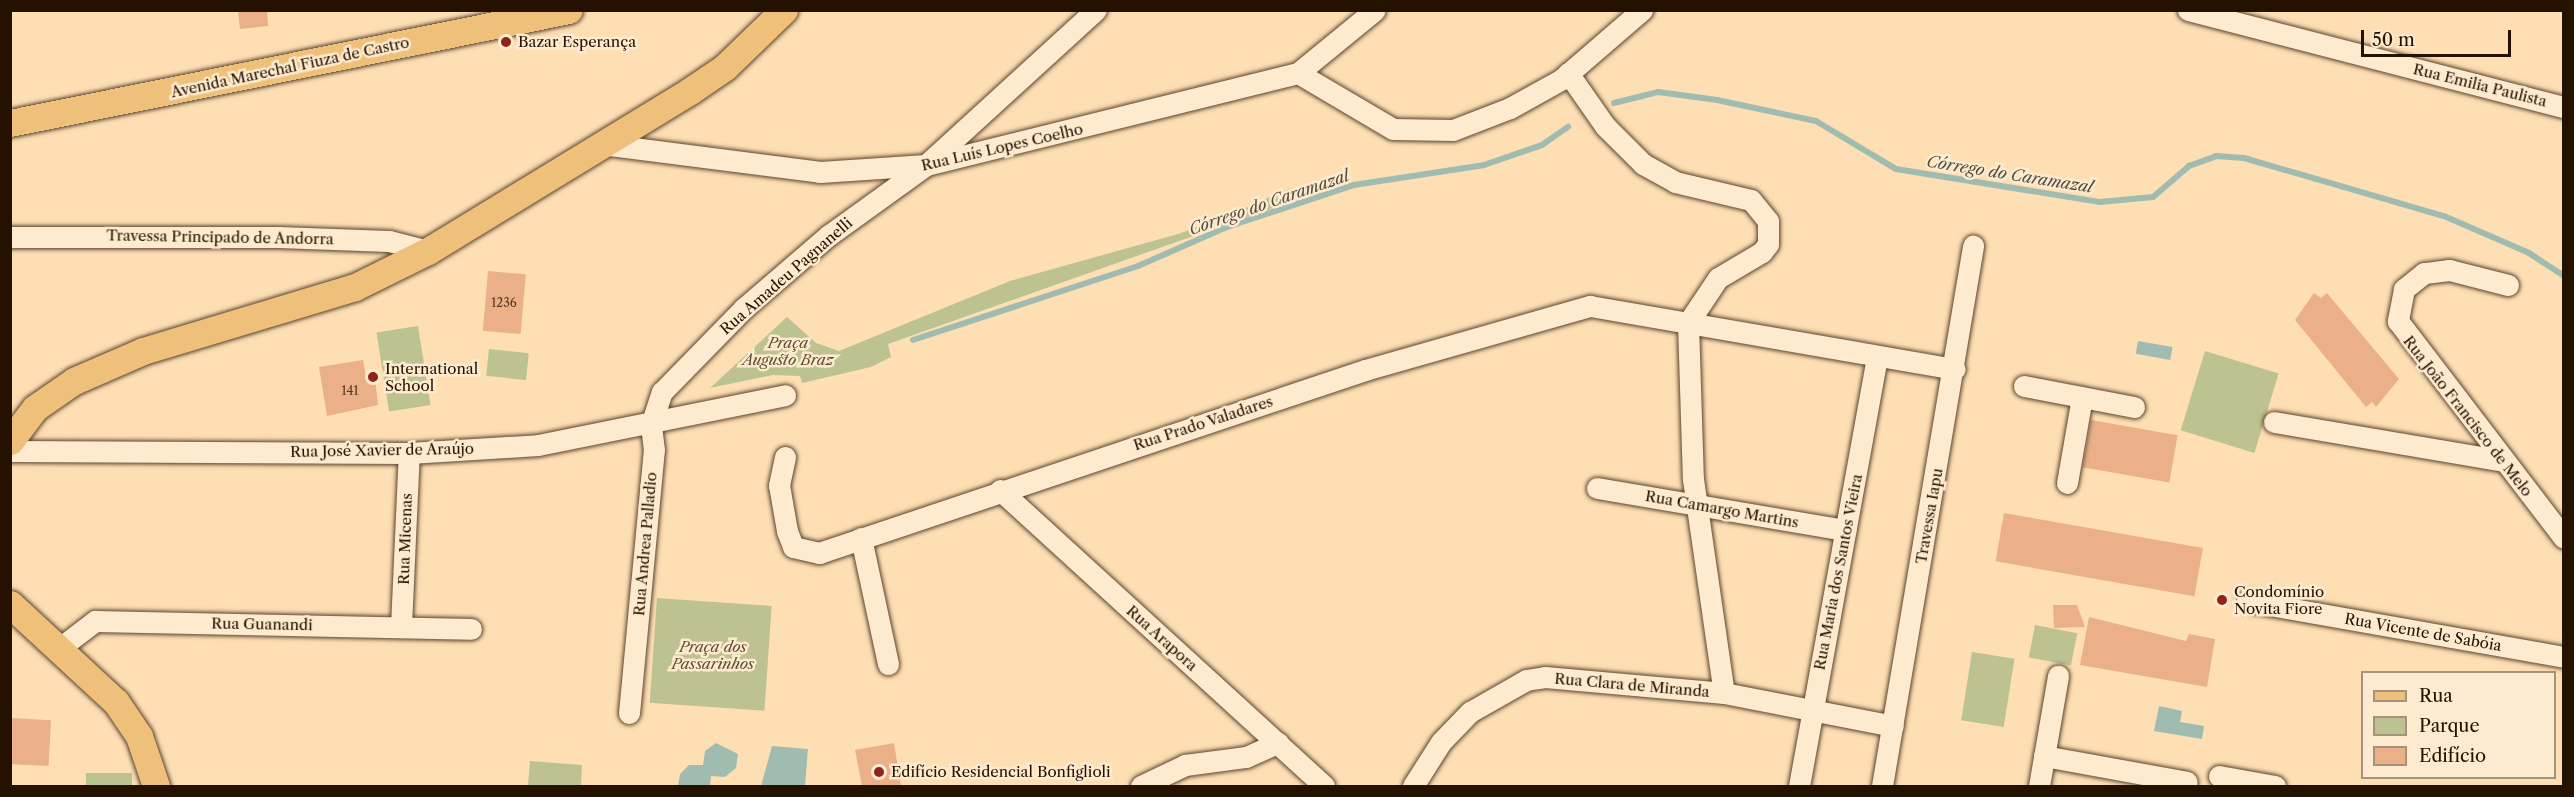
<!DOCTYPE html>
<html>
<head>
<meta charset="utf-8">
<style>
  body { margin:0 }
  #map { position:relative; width:2574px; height:797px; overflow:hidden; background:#fedfb4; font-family:"Libre Caslon Text",serif }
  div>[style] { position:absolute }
  .green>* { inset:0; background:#bcc290; transform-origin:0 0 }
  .water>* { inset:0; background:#a0bcb0; transform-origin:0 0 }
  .stream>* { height:6px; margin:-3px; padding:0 3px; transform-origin:3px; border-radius:3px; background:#a0bcb0 }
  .building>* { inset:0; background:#ebb088; transform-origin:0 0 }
  .roads { filter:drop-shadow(0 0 2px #5a442d) drop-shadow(0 0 2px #5a442d) }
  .minor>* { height:21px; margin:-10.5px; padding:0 10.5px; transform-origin:10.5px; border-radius:10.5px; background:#feeace }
  .major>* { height:27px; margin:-13.5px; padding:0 13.5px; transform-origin:13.5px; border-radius:13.5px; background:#efc07a }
  .dots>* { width:16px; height:16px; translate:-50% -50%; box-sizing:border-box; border:3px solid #feeace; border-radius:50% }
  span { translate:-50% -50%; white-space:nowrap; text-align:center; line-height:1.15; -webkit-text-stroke:5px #feeace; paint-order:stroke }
  .number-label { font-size:12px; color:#563922 }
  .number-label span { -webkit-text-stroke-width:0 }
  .poi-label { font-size:15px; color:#241100 }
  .left { translate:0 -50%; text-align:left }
  .street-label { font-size:15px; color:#241100 }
  .park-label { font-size:15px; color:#594f32; font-style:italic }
  .water-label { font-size:16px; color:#4f4d3e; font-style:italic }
  .frame { position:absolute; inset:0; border:12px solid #241100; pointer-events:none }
  .legend { position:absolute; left:2361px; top:671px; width:195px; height:108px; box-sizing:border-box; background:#feeace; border:2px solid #a7937c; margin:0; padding:8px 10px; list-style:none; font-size:18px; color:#241100 }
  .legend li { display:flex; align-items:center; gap:12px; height:30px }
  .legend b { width:30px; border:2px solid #a7937c }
  .scale { position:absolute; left:2361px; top:30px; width:150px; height:27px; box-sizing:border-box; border:3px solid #241100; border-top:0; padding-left:8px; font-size:18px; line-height:21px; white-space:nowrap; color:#241100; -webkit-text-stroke:4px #feeace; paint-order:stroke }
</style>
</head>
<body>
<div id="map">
  <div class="green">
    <div style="clip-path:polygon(1296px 187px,1292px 188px,1295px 200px,888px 344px,891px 357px,871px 367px,802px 383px,800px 376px,773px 375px,710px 388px,787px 317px,816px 343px,839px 351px,1010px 281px,1178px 234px,1230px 215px,1283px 191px)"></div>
    <div style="left:418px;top:326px;width:80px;height:42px;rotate:81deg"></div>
    <div style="left:489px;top:349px;width:40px;height:27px;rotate:6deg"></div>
    <div style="left:2205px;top:351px;width:77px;height:83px;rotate:17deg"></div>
    <div style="left:657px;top:598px;width:115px;height:105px;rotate:4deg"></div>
    <div style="left:2035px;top:625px;width:43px;height:33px;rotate:11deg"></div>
    <div style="left:1972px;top:652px;width:43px;height:69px;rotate:9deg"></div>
    <div style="clip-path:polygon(530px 761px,582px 765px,581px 786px,528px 786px)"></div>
    <div style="left:86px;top:773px;width:46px;height:13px"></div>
  </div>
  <div class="water">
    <div style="left:2138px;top:341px;width:35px;height:13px;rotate:10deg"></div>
    <div style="clip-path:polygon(2159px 706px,2182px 711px,2180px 722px,2204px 726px,2202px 739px,2154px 731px)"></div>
    <div style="clip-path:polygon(716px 743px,738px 754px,736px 768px,725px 777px,711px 776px,710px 786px,678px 786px,680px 774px,689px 765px,703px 765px,705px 751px)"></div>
    <div style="clip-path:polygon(772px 746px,808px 749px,805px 786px,761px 786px)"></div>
  </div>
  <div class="stream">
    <div style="left:1614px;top:103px;width:45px;rotate:-14deg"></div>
    <div style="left:1658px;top:92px;width:60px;rotate:7.7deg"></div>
    <div style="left:1717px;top:100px;width:101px;rotate:12deg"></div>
    <div style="left:1816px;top:121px;width:93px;rotate:31deg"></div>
    <div style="left:1896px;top:169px;width:207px;rotate:9.2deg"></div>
    <div style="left:2100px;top:202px;width:53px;rotate:-5.4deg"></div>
    <div style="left:2153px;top:197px;width:48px;rotate:-40.7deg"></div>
    <div style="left:2189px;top:166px;width:29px;rotate:-20deg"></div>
    <div style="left:2216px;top:156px;width:28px;rotate:4deg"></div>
    <div style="left:2244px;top:158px;width:208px;rotate:16.2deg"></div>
    <div style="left:2444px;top:216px;width:93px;rotate:23.5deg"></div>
    <div style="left:2529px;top:253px;width:42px;rotate:33.3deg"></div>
    <div style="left:913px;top:340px;width:237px;rotate:-18.2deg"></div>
    <div style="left:1138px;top:266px;width:97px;rotate:-23.7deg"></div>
    <div style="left:1227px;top:227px;width:134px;rotate:-18.3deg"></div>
    <div style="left:1354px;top:185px;width:132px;rotate:-8.7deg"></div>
    <div style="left:1484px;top:165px;width:61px;rotate:-19deg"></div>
    <div style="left:1542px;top:145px;width:32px;rotate:-35deg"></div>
  </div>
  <div class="building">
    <div style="clip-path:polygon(238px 10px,267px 10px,268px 26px,240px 29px)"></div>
    <div style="left:488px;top:271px;width:38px;height:60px;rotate:5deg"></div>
    <div style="clip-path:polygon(2314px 293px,2321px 298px,2327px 293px,2399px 379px,2376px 407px,2372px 402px,2366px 407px,2295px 320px)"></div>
    <div style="clip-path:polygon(363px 360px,366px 377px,375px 377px,378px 405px,327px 416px,319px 367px)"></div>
    <div style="left:2091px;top:420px;width:88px;height:48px;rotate:10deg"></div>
    <div style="left:2004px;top:513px;width:202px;height:49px;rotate:10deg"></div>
    <div style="clip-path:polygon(2053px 605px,2077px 605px,2085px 627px,2054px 628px)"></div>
    <div style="clip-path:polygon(2089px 617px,2186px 641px,2189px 634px,2215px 639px,2207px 687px,2080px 665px)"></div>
    <div style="left:10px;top:718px;width:41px;height:46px;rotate:3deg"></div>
    <div style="clip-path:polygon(894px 743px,901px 786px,862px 786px,855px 750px)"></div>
  </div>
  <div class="roads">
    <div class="minor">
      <div style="left:2188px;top:10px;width:388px;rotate:14.5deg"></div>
      <div style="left:1298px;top:73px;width:110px;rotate:30.5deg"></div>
      <div style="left:1393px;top:129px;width:60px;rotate:1deg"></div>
      <div style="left:1453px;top:130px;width:61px;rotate:-21.1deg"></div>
      <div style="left:1510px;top:108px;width:60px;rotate:-29.1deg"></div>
      <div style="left:1562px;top:79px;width:106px;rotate:-40.8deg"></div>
      <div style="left:1568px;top:73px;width:65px;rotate:55.1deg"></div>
      <div style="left:1605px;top:126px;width:54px;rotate:45deg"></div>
      <div style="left:1643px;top:164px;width:37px;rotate:29deg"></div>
      <div style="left:1675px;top:182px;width:78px;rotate:13.3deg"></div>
      <div style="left:1751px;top:200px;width:27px;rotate:51deg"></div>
      <div style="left:1768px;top:221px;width:23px;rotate:90deg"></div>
      <div style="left:1768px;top:244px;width:10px;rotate:127deg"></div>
      <div style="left:1762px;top:252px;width:51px;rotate:149.4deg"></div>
      <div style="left:1718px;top:278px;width:54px;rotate:123.7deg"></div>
      <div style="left:1688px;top:323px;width:156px;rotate:88.2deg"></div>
      <div style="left:1693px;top:479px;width:216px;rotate:81.8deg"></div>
      <div style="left:602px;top:144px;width:220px;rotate:7.3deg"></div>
      <div style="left:820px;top:172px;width:106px;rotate:-3.8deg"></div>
      <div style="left:926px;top:165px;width:383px;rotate:-13.9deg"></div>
      <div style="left:1298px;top:73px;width:99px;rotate:-39.3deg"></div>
      <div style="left:10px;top:237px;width:268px"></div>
      <div style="left:278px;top:237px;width:111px;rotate:2.1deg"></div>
      <div style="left:389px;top:241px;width:40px;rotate:14.4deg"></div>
      <div style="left:2508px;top:285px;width:61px;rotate:-165.7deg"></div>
      <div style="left:2449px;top:270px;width:25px;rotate:173deg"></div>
      <div style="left:2424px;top:273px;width:26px;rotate:141deg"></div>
      <div style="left:2404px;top:289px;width:33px;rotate:101deg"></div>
      <div style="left:2398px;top:321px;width:273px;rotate:52.6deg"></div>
      <div style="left:2024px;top:386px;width:112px;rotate:10.8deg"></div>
      <div style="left:2274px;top:422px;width:233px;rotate:9.6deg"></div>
      <div style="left:10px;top:451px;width:399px;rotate:0.3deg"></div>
      <div style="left:409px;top:453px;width:129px;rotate:-3.5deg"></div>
      <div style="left:538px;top:445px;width:252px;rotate:-11.4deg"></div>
      <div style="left:785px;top:457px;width:29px;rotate:102deg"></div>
      <div style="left:779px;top:485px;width:47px;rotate:80.1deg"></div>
      <div style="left:787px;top:531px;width:17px;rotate:69deg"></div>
      <div style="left:793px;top:547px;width:27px;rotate:13deg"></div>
      <div style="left:819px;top:553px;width:576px;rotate:-18.53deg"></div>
      <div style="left:1365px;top:370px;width:234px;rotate:-15.9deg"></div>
      <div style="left:1590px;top:306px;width:370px;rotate:9.8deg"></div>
      <div style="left:2067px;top:483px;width:87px;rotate:-80.1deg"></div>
      <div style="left:1597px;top:488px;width:252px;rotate:9.6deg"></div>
      <div style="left:1000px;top:490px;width:439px;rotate:42.4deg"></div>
      <div style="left:861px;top:538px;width:129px;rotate:77.9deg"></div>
      <div style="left:2247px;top:601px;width:322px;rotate:10deg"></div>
      <div style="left:401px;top:626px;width:173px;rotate:-87.4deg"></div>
      <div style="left:61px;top:647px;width:43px;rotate:-37.4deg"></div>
      <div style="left:95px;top:621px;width:376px;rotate:1.2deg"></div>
      <div style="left:629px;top:713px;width:264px;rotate:-84.6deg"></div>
      <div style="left:654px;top:450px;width:25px;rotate:-97deg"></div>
      <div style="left:651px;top:425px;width:35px;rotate:-72deg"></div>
      <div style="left:662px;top:392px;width:117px;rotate:-45.7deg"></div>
      <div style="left:744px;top:308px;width:112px;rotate:-40.7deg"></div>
      <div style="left:829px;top:235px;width:120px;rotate:-35.8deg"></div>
      <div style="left:926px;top:165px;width:230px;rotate:-42.4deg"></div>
      <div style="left:2044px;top:756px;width:145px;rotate:10.3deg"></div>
      <div style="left:2219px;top:776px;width:57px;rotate:10.1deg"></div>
      <div style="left:1141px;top:786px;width:49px;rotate:-25.5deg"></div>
      <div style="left:1185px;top:765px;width:62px;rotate:-7.5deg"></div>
      <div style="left:1246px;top:757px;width:35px;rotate:-24deg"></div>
      <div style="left:1413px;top:786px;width:52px;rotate:-57.5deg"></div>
      <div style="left:1441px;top:742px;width:42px;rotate:-46deg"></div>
      <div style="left:1470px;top:712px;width:64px;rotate:-29.7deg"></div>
      <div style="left:1526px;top:680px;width:19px;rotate:-9deg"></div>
      <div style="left:1545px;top:677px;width:180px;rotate:5.1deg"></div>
      <div style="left:1724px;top:693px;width:172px;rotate:11deg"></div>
      <div style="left:1799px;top:786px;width:435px;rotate:-79.7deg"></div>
      <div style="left:1882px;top:786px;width:548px;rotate:-80.43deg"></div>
      <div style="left:2039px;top:786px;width:112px;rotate:-80.2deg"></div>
    </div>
    <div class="major">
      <div style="left:10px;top:123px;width:570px;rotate:-11.43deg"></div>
      <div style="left:10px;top:441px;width:41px;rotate:-52.9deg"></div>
      <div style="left:35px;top:408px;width:47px;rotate:-34.7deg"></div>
      <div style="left:74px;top:381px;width:75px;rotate:-23.5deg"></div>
      <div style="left:143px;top:351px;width:221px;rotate:-16.8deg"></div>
      <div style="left:355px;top:287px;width:81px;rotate:-26.3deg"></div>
      <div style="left:428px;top:251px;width:307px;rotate:-31.4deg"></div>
      <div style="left:690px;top:91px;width:42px;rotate:-34.4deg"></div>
      <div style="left:725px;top:67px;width:82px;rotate:-44deg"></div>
      <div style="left:10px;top:604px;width:144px;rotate:42.8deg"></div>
      <div style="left:116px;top:702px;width:41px;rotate:55.9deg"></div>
      <div style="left:139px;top:736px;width:53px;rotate:71.2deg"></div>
    </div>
  </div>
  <div class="dots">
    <div style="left:506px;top:42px;background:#8f2418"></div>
    <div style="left:373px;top:377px;background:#8f2418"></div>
    <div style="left:2222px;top:600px;background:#8f2418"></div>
    <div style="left:879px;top:772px;background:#8f2418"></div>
  </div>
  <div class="number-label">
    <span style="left:504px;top:303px">1236</span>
    <span style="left:350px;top:391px">141</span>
  </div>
  <div class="poi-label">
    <span class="left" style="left:518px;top:42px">Bazar Esperança</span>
    <span class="left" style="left:385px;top:377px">International<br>School</span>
    <span class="left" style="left:2234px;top:600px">Condomínio<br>Novita Fiore</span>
    <span class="left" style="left:891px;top:772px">Edifício Residencial Bonfiglioli</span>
  </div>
  <div class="street-label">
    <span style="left:290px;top:67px;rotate:-12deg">Avenida Marechal Fiuza de Castro</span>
    <span style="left:2480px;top:85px;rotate:14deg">Rua Emilia Paulista</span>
    <span style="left:1002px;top:147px;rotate:-13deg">Rua Luís Lopes Coelho</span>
    <span style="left:220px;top:237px;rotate:1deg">Travessa Principado de Andorra</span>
    <span style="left:786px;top:276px;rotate:-41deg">Rua Amadeu Pagnanelli</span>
    <span style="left:2468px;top:416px;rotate:52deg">Rua João Francisco de Melo</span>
    <span style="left:1203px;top:423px;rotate:-18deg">Rua Prado Valadares</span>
    <span style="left:382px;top:450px;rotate:-1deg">Rua José Xavier de Araújo</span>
    <span style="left:1722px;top:509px;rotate:10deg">Rua Camargo Martins</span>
    <span style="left:1929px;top:516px;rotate:-80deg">Travessa Iapu</span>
    <span style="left:405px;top:539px;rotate:-88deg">Rua Micenas</span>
    <span style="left:645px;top:544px;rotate:-85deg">Rua Andrea Palladio</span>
    <span style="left:1838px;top:572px;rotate:-79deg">Rua Maria dos Santos Vieira</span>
    <span style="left:262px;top:624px;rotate:1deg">Rua Guanandi</span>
    <span style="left:2423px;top:632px;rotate:10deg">Rua Vicente de Sabóia</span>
    <span style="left:1162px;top:638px;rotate:42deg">Rua Arapora</span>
    <span style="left:1632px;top:685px;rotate:5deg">Rua Clara de Miranda</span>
  </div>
  <div class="park-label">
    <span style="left:788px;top:351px">Praça<br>Augusto Braz</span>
    <span style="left:713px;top:655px">Praça dos<br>Passarinhos</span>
  </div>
  <div class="water-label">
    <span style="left:2010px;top:174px;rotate:9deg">Córrego do Caramazal</span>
    <span style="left:1269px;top:202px;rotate:-19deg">Córrego do Caramazal</span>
  </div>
  <div class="frame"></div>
  <ul class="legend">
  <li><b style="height:8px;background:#efc07a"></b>Rua</li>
  <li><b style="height:16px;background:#bcc290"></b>Parque</li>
  <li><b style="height:16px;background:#ebb088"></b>Edifício</li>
  </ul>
  <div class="scale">50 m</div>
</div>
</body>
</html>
